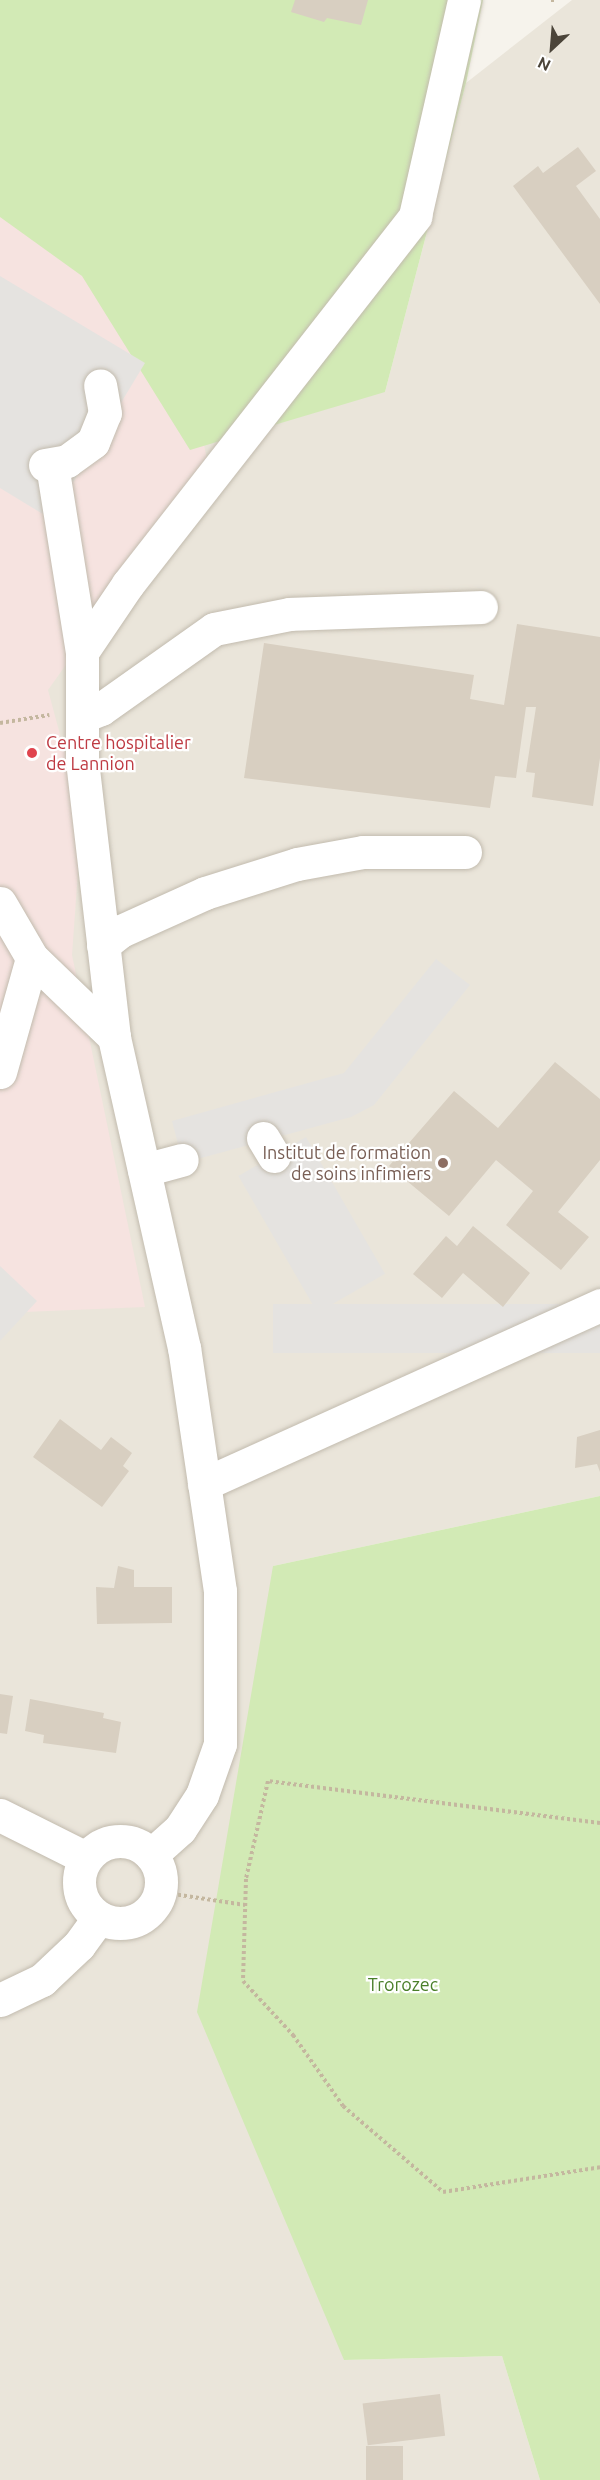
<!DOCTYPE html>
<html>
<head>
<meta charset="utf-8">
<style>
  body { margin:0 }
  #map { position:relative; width:600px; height:2480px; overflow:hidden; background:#f6f3ec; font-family:Ubuntu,sans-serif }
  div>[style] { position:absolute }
  .residential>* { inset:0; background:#eae5da }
  .medical>* { inset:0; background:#f6e3e0 }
  .green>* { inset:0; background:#d2eab5 }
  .parking>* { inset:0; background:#e5e3e0; transform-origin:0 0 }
  .building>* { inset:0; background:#d8cfc1; transform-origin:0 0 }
  .path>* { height:4px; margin-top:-2px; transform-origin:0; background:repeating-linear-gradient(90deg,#c4b79f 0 3px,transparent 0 6px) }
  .roads { filter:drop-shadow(0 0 2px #c2bbae) drop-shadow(0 0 2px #c2bbae) }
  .minor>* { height:33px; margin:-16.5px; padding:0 16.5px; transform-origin:16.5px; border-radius:16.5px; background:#fff }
  .minor>.ring { margin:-16.5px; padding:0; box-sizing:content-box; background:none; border:33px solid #fff; border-radius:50% }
  .dots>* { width:16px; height:16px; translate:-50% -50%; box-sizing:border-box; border:3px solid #fff; border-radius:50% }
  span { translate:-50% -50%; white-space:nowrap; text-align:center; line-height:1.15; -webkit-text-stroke:4.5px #fff; paint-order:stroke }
  .health-label { font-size:18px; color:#be3a42 }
  .left { translate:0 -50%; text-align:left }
  .education-label { font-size:18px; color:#785e54 }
  .right { translate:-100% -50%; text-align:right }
  .park-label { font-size:18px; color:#4a7f2a }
  .north { position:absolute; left:522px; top:18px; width:60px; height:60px; -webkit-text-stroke:4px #fff; paint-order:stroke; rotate:206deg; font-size:16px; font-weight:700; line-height:24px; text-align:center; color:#4b4439 }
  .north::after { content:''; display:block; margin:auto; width:21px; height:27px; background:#4b4439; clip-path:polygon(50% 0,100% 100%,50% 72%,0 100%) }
</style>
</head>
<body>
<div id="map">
  <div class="residential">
    <div style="clip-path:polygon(572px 0,600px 0,600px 1496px,273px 1566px,344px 2360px,502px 2356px,540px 2480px,0 2480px,0 217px,385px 392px,466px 83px)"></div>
  </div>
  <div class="medical">
    <div style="clip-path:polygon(0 210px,143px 310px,194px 393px,208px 465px,48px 690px,82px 816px,72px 955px,145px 1307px,0 1313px)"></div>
  </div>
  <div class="green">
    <div style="clip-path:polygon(0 0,483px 0,466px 83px,385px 392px,190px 450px,82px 276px,0 217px)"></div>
    <div style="clip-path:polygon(600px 1496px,600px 2480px,540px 2480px,502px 2356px,344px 2360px,197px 2012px,273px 1566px)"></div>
  </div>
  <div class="parking">
    <div style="clip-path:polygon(0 276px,145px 363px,51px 519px,0 488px)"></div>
    <div style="clip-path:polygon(436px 959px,470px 985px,374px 1105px,351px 1117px,183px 1163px,172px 1121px,344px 1073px)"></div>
    <div style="left:306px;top:1137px;width:158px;height:78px;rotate:60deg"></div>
    <div style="clip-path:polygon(0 1266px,37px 1301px,0 1341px)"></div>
    <div style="left:600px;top:1304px;width:49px;height:327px;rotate:90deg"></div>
  </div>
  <div class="building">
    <div style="clip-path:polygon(295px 0,368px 0,361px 25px,327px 18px,324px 22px,291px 12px)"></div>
    <div style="clip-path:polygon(578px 147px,596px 171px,576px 186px,600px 219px,600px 304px,513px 186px,538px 166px,543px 173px)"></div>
    <div style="clip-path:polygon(517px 624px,600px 637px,600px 758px,593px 806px,532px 797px,535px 773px,526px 772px,536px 707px,526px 707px,516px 778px,495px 776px,490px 808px,244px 778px,264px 643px,474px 675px,470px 699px,504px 705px)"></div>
    <div style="clip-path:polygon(555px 1062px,600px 1099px,600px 1160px,558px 1212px,589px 1237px,561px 1270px,506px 1225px,533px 1191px,496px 1160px,449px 1216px,389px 1166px,454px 1091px,498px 1128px)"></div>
    <div style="clip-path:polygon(473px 1226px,530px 1273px,503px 1307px,463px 1273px,442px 1298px,413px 1274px,446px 1236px,457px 1246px)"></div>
    <div style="clip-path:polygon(60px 1419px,101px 1450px,111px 1437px,132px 1453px,123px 1466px,129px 1471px,102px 1507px,33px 1457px)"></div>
    <div style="clip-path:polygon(600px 1430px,600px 1472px,597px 1464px,575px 1468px,577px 1437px)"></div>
    <div style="clip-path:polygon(118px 1566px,134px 1570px,134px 1587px,172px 1587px,172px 1623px,97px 1624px,96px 1587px,114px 1588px)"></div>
    <div style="clip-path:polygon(0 1694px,13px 1696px,7px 1734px,0 1733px)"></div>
    <div style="clip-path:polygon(30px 1699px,104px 1713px,103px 1718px,121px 1722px,116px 1753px,43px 1743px,44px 1735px,25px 1731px)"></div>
    <div style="left:440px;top:2394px;width:42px;height:78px;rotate:83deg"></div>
    <div style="left:366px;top:2446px;width:37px;height:34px"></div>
  </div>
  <div class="path">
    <div style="left:551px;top:0;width:6px"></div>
    <div style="left:0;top:723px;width:50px;rotate:-9.3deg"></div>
    <div style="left:600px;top:1823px;width:335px;rotate:-172.8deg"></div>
    <div style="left:268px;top:1781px;width:100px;rotate:102.7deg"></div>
    <div style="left:246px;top:1879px;width:102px;rotate:91.7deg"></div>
    <div style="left:243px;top:1981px;width:74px;rotate:47.2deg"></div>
    <div style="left:293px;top:2035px;width:87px;rotate:54.8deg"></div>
    <div style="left:343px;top:2106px;width:132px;rotate:40.7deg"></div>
    <div style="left:443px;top:2192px;width:159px;rotate:-9deg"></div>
    <div style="left:160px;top:1892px;width:86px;rotate:8.7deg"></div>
  </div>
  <div class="roads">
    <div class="minor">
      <div style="left:45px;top:465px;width:22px;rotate:-10deg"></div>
      <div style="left:67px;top:461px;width:32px;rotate:-36deg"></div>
      <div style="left:93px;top:442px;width:31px;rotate:-68deg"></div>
      <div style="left:105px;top:413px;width:28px;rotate:-100deg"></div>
      <div style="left:52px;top:465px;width:189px;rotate:80.9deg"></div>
      <div style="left:83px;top:716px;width:19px;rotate:-21deg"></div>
      <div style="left:101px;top:709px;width:138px;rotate:-35.3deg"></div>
      <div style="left:214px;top:629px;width:77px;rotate:-11.2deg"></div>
      <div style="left:290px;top:614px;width:191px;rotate:-2.1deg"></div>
      <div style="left:0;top:903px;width:64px;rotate:59.8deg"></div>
      <div style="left:32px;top:958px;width:114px;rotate:43.9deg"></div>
      <div style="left:103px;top:945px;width:23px;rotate:-38deg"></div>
      <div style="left:121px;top:931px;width:92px;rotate:-24.3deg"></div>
      <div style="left:205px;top:893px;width:96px;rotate:-17.5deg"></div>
      <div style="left:297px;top:864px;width:67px;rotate:-10.3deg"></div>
      <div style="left:363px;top:852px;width:102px"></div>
      <div style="left:0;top:1072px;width:118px;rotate:-74.3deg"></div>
      <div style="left:263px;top:1138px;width:21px;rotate:59deg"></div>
      <div style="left:144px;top:1170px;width:39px;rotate:-15deg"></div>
      <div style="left:204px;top:1484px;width:435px;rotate:-24.3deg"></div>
      <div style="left:0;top:1815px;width:96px;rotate:26.6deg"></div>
      <div class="ring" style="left:79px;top:1841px;width:49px;height:49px"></div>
      <div style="left:151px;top:1855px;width:39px;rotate:-42deg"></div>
      <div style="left:180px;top:1829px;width:40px;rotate:-57.1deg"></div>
      <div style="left:202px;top:1795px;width:54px;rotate:-70.6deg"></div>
      <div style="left:220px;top:1744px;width:153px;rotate:-90deg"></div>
      <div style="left:220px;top:1591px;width:246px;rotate:-98.4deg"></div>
      <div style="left:184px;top:1348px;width:319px;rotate:-102.7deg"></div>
      <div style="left:114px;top:1037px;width:279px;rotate:-96.6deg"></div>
      <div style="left:82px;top:760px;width:108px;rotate:-90deg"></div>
      <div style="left:82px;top:652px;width:82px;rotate:-55.9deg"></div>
      <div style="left:128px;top:584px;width:467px;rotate:-52deg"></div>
      <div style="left:415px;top:216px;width:221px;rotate:-77.2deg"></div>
      <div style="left:0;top:2000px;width:47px;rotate:-25.5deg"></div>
      <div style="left:42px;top:1980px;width:51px;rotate:-43.4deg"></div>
      <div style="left:79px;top:1945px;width:34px;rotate:-54deg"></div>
    </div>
  </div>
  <div class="dots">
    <div style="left:32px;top:753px;background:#e0444e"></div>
    <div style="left:443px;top:1163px;background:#8d6e63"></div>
  </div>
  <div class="health-label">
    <span class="left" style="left:46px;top:753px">Centre hospitalier<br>de Lannion</span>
  </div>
  <div class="education-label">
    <span class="right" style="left:431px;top:1163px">Institut de formation<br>de soins infimiers</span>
  </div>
  <div class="park-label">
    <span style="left:403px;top:1984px">Trorozec</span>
  </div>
  <div class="north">N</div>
</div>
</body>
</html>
